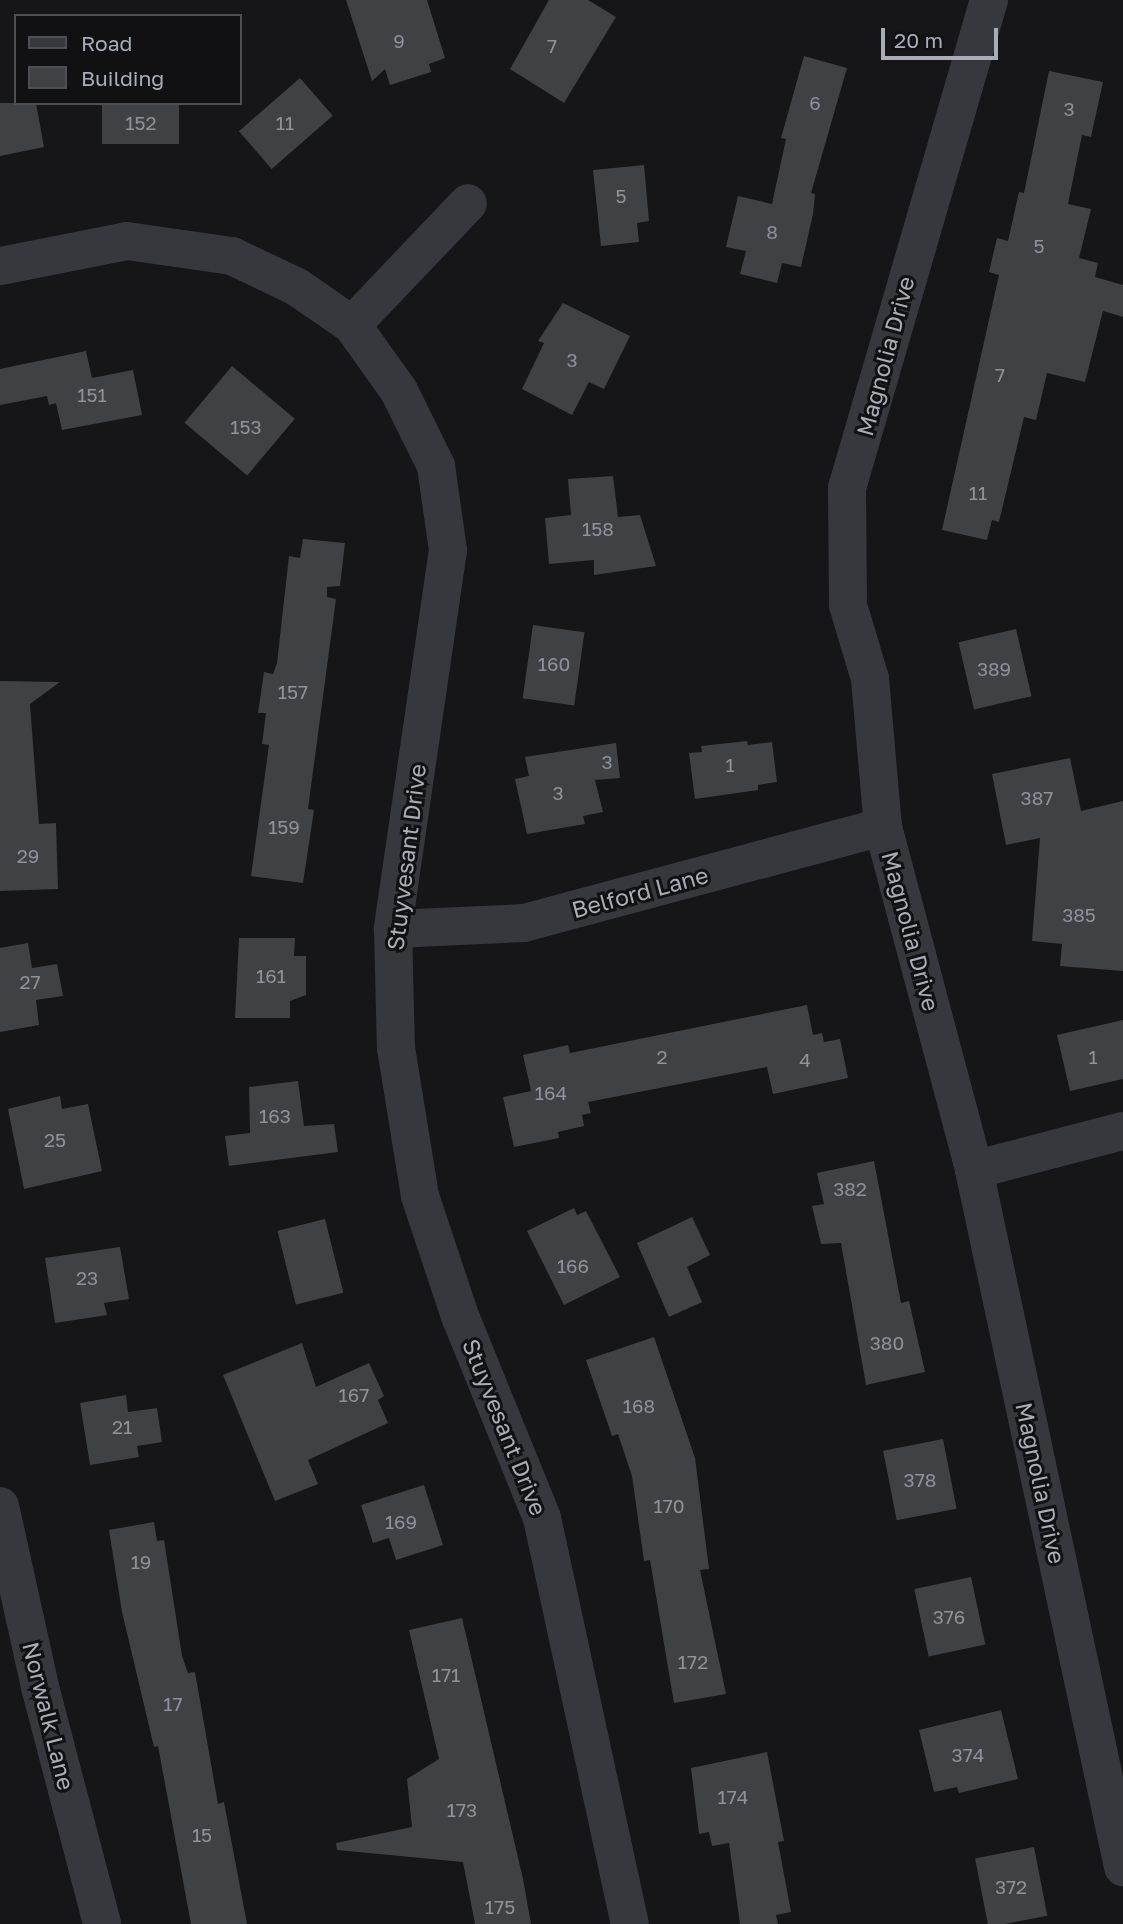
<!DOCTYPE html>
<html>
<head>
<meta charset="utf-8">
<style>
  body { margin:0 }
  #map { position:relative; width:1123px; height:1924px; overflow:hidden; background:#161618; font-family:"Golos Text",sans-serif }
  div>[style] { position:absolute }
  .building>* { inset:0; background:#404145; transform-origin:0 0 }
  .minor>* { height:38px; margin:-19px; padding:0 19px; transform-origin:19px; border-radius:19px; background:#37383d }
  span { translate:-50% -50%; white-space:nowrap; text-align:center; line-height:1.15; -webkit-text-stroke:6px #111113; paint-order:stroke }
  .number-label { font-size:19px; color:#8e929b }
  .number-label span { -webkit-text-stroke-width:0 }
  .street-label { font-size:23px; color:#a8adb8 }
  .legend { position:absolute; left:14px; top:14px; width:228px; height:91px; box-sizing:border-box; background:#111113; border:2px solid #4d4f55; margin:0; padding:9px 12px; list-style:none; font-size:21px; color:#a8adb8 }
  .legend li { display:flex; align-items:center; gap:14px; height:35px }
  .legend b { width:35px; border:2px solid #4d4f55 }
  .scale { position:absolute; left:881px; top:28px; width:117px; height:32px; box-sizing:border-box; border:4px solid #a8adb8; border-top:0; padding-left:9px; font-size:21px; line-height:24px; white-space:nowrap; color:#a8adb8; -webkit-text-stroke:5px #111113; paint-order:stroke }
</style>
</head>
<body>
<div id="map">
  <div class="building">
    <div style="clip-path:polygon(346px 0,427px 0,445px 58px,429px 64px,431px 72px,390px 85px,385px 69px,372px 81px)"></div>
    <div style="clip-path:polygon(549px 0,588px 0,616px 17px,564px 103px,510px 69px)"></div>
    <div style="clip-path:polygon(804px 56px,847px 68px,811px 193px,815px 194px,813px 214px,801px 267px,782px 263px,777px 283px,740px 274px,746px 251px,726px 247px,738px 196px,772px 204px,786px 139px,781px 138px)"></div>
    <div style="clip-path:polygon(1049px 71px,1103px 82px,1091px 137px,1082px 135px,1068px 204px,1091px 209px,1079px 258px,1098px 263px,1095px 277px,1123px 285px,1123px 317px,1103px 311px,1085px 382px,1047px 373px,1036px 420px,1024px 417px,999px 522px,992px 520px,987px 540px,942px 530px,999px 275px,989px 272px,997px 238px,1008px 241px,1019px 192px,1024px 193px)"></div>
    <div style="left:300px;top:78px;width:50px;height:81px;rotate:49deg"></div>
    <div style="clip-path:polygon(0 103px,36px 103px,44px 147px,0 156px)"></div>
    <div style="left:102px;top:103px;width:77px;height:41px"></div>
    <div style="clip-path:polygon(644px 165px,649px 221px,637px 223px,639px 242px,601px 246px,593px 170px)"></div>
    <div style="clip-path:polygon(563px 303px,630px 336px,604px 389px,589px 382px,572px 415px,522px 389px,544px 343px,538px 341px)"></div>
    <div style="clip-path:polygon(86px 351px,92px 378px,133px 370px,142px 415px,62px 430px,56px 403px,49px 405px,47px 396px,0 405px,0 369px)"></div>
    <div style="left:232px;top:366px;width:82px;height:74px;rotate:40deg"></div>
    <div style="clip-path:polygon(613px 476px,618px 517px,640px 515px,656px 566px,594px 575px,594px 560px,549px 564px,545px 518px,571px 515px,568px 479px)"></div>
    <div style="clip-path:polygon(303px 539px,345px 543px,340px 586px,327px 587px,327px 597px,336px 599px,308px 809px,314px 810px,303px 883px,251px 876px,269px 745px,262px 744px,266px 713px,258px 713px,264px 672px,273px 674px,277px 663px,289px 556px,300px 558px)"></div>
    <div style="left:533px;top:625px;width:52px;height:74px;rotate:8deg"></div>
    <div style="left:1016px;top:629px;width:69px;height:59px;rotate:77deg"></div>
    <div style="clip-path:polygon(0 681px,60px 682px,30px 704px,39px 824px,56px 823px,58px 889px,0 891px)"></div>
    <div style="clip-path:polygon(747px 741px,748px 745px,772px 742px,777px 782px,758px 785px,758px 790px,695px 799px,689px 753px,702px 752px,701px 746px)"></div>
    <div style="clip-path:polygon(616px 743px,620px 778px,595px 780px,603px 812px,583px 816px,585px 824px,527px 834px,515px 779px,529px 776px,525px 757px)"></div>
    <div style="clip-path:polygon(1070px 758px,1081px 811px,1123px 801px,1123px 971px,1060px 966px,1062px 944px,1032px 941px,1040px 838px,1006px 845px,992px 774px)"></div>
    <div style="clip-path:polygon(239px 938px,295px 938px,294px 956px,306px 956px,306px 995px,290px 1001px,290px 1018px,235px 1018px)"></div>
    <div style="clip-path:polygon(28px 943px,32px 968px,57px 964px,63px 996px,36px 1000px,39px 1025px,0 1032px,0 948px)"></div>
    <div style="clip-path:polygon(807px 1005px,813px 1035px,822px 1033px,824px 1042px,840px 1039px,848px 1078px,773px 1094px,767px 1067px,588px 1102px,591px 1113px,582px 1115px,584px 1126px,558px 1132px,559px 1138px,514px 1147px,503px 1097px,531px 1091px,523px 1055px,568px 1045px,570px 1053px)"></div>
    <div style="clip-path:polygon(1123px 1020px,1123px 1079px,1070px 1091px,1057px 1035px)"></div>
    <div style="clip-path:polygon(298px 1081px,304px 1126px,334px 1124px,338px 1152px,229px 1166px,225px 1136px,250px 1133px,249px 1087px)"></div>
    <div style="clip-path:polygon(60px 1096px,62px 1109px,88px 1104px,102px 1171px,24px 1189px,8px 1109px)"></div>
    <div style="clip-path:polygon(874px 1161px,901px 1303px,909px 1301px,925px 1372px,866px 1385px,841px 1243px,821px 1244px,812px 1206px,824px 1204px,817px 1173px)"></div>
    <div style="clip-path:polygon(574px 1208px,577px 1215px,586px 1211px,620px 1277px,564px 1305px,527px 1231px)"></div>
    <div style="clip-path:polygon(692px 1217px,710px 1255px,687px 1267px,702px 1302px,669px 1317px,637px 1243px)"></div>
    <div style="left:325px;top:1219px;width:76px;height:49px;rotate:76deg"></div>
    <div style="clip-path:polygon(120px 1247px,129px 1299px,104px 1303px,107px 1315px,55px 1323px,45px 1258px)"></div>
    <div style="clip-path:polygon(654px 1337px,695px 1458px,709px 1569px,700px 1570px,726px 1694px,674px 1703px,650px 1560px,644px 1561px,632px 1476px,618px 1434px,612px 1436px,586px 1360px)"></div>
    <div style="clip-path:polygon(302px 1343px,316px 1387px,369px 1363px,384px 1396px,378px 1400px,388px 1423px,308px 1460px,318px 1484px,275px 1501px,223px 1375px)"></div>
    <div style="clip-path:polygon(126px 1395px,128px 1412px,157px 1408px,162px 1442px,137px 1446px,139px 1457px,90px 1465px,80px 1403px)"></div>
    <div style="left:943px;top:1439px;width:71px;height:61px;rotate:79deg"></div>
    <div style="clip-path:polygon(424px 1485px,443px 1545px,396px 1560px,389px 1538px,373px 1543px,361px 1505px)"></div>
    <div style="clip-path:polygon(154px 1522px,157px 1541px,164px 1540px,182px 1656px,188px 1673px,195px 1672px,218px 1804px,224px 1802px,247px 1924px,191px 1924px,158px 1746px,154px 1747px,122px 1612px,109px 1530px)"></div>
    <div style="left:971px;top:1577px;width:69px;height:58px;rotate:78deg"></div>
    <div style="clip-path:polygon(462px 1618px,523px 1879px,531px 1924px,475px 1924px,463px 1862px,337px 1850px,336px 1843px,412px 1827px,407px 1779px,439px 1759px,409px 1630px)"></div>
    <div style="clip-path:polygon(1001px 1710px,1018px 1779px,959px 1793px,957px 1787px,934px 1792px,919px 1730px)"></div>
    <div style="clip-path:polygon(767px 1752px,784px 1841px,778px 1842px,791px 1912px,776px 1915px,778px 1924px,740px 1924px,729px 1843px,712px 1846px,709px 1832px,699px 1834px,691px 1768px)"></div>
    <div style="left:1034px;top:1847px;width:70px;height:60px;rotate:79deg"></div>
  </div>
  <div class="minor">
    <div style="left:989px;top:0;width:508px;rotate:106.22deg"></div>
    <div style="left:847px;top:488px;width:117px;rotate:89.5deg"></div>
    <div style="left:848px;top:605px;width:77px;rotate:73.4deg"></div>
    <div style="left:870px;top:679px;width:149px;rotate:85deg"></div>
    <div style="left:883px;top:827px;width:355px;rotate:75.1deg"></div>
    <div style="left:974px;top:1170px;width:713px;rotate:77.93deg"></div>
    <div style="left:0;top:266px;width:129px;rotate:-11.1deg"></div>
    <div style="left:127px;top:241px;width:106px;rotate:8.1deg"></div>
    <div style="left:232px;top:256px;width:72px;rotate:25.5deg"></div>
    <div style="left:297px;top:287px;width:67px;rotate:34.6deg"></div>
    <div style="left:352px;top:325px;width:81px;rotate:54.5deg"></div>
    <div style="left:399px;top:391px;width:84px;rotate:63.7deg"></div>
    <div style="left:436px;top:466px;width:85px;rotate:81.9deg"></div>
    <div style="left:448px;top:550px;width:383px;rotate:98.3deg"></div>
    <div style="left:393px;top:929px;width:119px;rotate:88.6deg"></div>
    <div style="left:396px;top:1048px;width:150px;rotate:80.8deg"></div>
    <div style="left:420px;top:1196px;width:126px;rotate:71.6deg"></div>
    <div style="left:460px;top:1316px;width:218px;rotate:67.9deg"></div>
    <div style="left:542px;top:1518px;width:415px;rotate:77.8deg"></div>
    <div style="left:352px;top:325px;width:168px;rotate:-46.4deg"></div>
    <div style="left:393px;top:929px;width:131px;rotate:-2.6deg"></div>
    <div style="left:524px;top:923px;width:372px;rotate:-15deg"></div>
    <div style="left:974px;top:1170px;width:154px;rotate:-14.7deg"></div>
    <div style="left:0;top:1506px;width:185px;rotate:77.5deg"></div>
    <div style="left:40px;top:1687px;width:245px;rotate:75.3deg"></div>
  </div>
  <div class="number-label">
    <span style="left:399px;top:41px">9</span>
    <span style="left:552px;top:46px">7</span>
    <span style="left:815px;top:103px">6</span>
    <span style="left:1069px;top:109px">3</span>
    <span style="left:141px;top:123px">152</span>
    <span style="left:285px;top:123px">11</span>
    <span style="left:621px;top:196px">5</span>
    <span style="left:772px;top:232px">8</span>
    <span style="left:1039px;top:246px">5</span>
    <span style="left:572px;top:360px">3</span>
    <span style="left:1000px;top:375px">7</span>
    <span style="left:92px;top:395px">151</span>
    <span style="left:246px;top:427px">153</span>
    <span style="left:978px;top:493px">11</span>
    <span style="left:598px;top:529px">158</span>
    <span style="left:554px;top:664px">160</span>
    <span style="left:994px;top:669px">389</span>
    <span style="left:293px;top:692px">157</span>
    <span style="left:607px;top:762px">3</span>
    <span style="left:730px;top:765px">1</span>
    <span style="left:558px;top:793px">3</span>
    <span style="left:1037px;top:798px">387</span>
    <span style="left:284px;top:827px">159</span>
    <span style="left:28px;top:856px">29</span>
    <span style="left:1079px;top:915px">385</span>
    <span style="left:271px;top:976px">161</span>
    <span style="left:30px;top:982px">27</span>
    <span style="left:662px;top:1057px">2</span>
    <span style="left:1093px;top:1057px">1</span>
    <span style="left:805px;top:1060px">4</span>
    <span style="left:551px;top:1093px">164</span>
    <span style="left:275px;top:1116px">163</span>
    <span style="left:55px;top:1140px">25</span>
    <span style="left:850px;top:1189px">382</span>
    <span style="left:573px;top:1266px">166</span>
    <span style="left:87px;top:1278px">23</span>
    <span style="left:887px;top:1343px">380</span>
    <span style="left:354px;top:1395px">167</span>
    <span style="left:639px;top:1406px">168</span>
    <span style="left:122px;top:1427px">21</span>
    <span style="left:920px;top:1480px">378</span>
    <span style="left:669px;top:1506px">170</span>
    <span style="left:401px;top:1522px">169</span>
    <span style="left:141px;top:1562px">19</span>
    <span style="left:949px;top:1617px">376</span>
    <span style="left:693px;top:1662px">172</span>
    <span style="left:446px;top:1675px">171</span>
    <span style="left:173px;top:1704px">17</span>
    <span style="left:968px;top:1755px">374</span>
    <span style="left:733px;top:1797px">174</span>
    <span style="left:462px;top:1810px">173</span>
    <span style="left:202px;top:1835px">15</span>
    <span style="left:1011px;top:1887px">372</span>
    <span style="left:500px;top:1907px">175</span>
  </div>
  <div class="street-label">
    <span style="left:885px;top:356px;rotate:-75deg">Magnolia Drive</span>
    <span style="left:406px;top:857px;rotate:-83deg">Stuyvesant Drive</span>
    <span style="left:640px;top:892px;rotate:-15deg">Belford Lane</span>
    <span style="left:911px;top:931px;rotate:75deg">Magnolia Drive</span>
    <span style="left:505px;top:1427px;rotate:68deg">Stuyvesant Drive</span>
    <span style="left:1041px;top:1483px;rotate:78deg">Magnolia Drive</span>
    <span style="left:49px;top:1716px;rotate:76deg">Norwalk Lane</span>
  </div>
  <ul class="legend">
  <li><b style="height:9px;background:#37383d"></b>Road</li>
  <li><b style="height:19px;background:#404145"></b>Building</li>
  </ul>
  <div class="scale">20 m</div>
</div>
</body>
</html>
